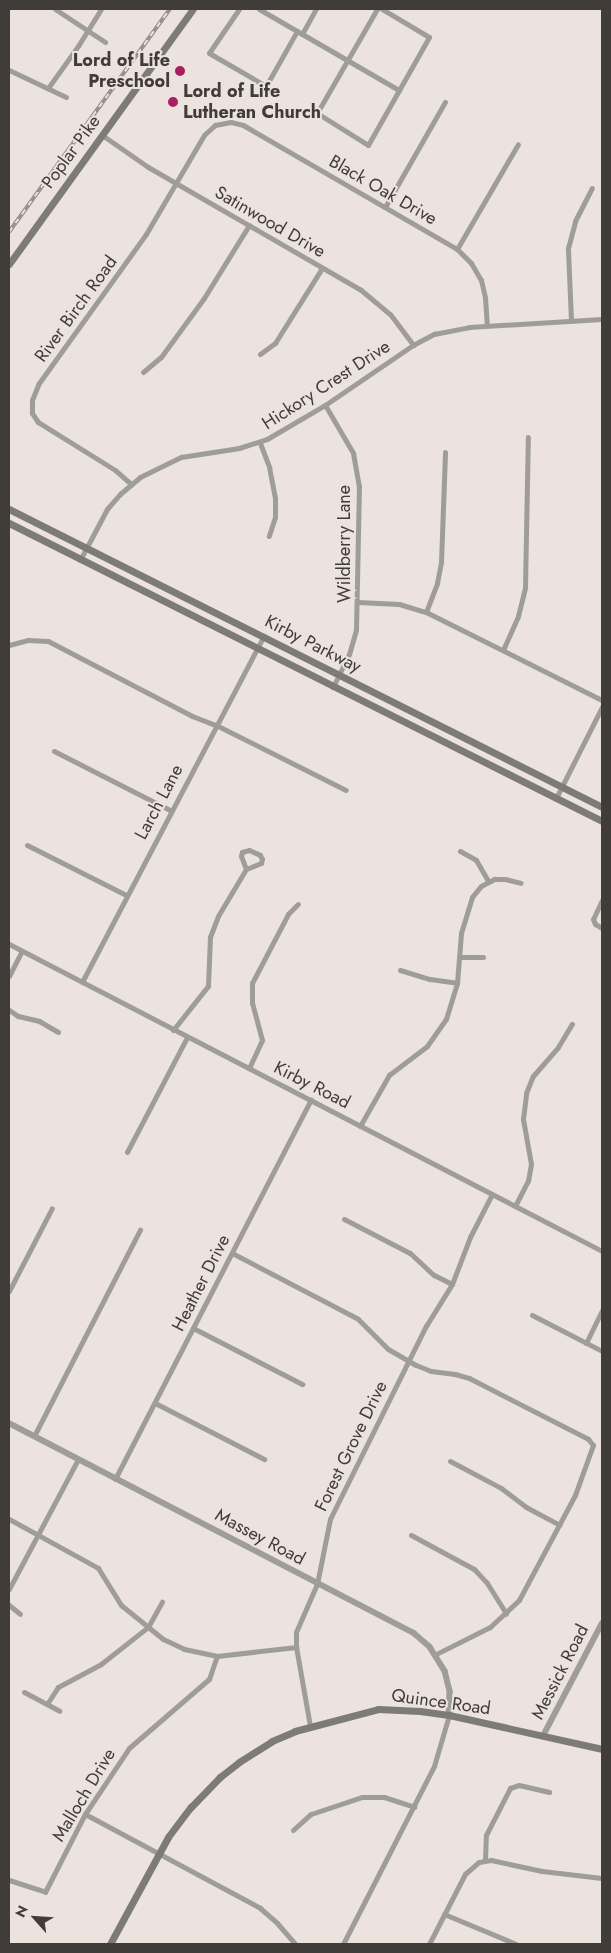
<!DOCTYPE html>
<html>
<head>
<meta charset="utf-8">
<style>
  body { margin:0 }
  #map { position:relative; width:611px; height:1953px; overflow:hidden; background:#ece2de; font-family:Jost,sans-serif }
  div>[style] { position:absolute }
  .minor>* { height:5px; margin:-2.5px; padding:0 2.5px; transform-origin:2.5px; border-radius:2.5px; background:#9e9d99 }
  .tertiary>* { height:5.5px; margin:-2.75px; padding:0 2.75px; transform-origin:2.75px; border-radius:2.75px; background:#9e9d99 }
  .secondary>* { height:7px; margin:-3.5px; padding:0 3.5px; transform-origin:3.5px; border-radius:3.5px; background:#7d7b75 }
  .rail>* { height:4px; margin-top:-2px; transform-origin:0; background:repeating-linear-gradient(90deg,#ece2de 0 5.5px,#918a87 0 11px); box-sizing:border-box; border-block:1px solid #918a87 }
  .dots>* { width:14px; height:14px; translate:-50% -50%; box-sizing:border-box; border:2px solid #ece2de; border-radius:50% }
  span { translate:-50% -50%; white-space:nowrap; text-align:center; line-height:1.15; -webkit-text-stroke:4px #ece2de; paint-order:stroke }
  .poi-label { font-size:18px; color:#403c3a; font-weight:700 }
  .right { translate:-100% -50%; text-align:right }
  .left { translate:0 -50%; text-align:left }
  .street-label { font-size:18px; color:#403c3a }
  .frame { position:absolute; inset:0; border:10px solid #403c3a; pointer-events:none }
  .north { position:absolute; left:10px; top:1893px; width:50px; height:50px; -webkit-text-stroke:4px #ece2de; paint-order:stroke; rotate:296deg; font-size:14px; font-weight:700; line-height:20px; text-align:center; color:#403c3a }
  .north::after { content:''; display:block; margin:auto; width:18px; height:22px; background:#403c3a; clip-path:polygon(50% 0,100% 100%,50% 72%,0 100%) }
</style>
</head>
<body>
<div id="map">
  <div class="minor">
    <div style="left:55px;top:9px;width:60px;rotate:33.4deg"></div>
    <div style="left:239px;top:9px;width:53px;rotate:124.3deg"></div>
    <div style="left:209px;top:53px;width:66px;rotate:30.1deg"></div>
    <div style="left:266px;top:86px;width:63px;rotate:-60.6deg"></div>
    <div style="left:259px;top:9px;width:162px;rotate:30.1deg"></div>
    <div style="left:377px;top:9px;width:120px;rotate:120deg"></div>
    <div style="left:317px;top:113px;width:60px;rotate:32.1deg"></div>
    <div style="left:368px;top:145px;width:124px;rotate:-60.5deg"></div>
    <div style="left:429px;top:37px;width:55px;rotate:-149.2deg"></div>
    <div style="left:302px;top:34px;width:29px;rotate:-61deg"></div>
    <div style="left:9px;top:70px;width:63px;rotate:25.3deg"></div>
    <div style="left:48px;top:88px;width:52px;rotate:-54.5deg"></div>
    <div style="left:78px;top:46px;width:44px;rotate:-58.1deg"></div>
    <div style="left:102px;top:135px;width:56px;rotate:34.8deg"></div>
    <div style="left:148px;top:167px;width:246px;rotate:30deg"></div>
    <div style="left:361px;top:290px;width:38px;rotate:40deg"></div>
    <div style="left:390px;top:314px;width:39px;rotate:53deg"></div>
    <div style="left:385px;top:207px;width:121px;rotate:-60.3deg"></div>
    <div style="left:457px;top:249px;width:121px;rotate:-59.8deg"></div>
    <div style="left:571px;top:321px;width:73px;rotate:-92.4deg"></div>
    <div style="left:568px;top:248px;width:28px;rotate:-75deg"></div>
    <div style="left:575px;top:221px;width:37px;rotate:-63deg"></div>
    <div style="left:260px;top:354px;width:19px;rotate:-36deg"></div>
    <div style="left:275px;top:343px;width:89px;rotate:-57.9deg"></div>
    <div style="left:143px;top:372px;width:23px;rotate:-40deg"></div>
    <div style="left:161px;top:357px;width:73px;rotate:-53.9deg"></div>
    <div style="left:204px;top:298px;width:86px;rotate:-58.3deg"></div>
    <div style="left:325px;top:405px;width:56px;rotate:59.7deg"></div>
    <div style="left:353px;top:453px;width:34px;rotate:80deg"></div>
    <div style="left:359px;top:486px;width:144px;rotate:91.2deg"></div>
    <div style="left:356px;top:630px;width:25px;rotate:106deg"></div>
    <div style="left:349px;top:654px;width:37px;rotate:116deg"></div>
    <div style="left:260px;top:443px;width:26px;rotate:69deg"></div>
    <div style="left:269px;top:467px;width:32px;rotate:79deg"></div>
    <div style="left:275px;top:498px;width:19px;rotate:90deg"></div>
    <div style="left:275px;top:517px;width:20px;rotate:108deg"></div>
    <div style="left:131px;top:484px;width:21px;rotate:-139deg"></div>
    <div style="left:115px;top:470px;width:91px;rotate:-148.1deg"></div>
    <div style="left:38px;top:422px;width:11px;rotate:-124deg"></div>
    <div style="left:32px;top:413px;width:13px;rotate:-90deg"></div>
    <div style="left:32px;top:400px;width:18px;rotate:-68deg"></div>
    <div style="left:39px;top:383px;width:183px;rotate:-54.3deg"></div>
    <div style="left:146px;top:234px;width:115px;rotate:-59.6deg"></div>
    <div style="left:204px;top:135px;width:15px;rotate:-42deg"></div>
    <div style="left:215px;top:125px;width:16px;rotate:-11deg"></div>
    <div style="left:231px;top:122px;width:12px;rotate:14deg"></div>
    <div style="left:243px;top:125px;width:247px;rotate:30.1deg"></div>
    <div style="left:457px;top:249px;width:20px;rotate:45deg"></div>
    <div style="left:471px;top:263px;width:20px;rotate:60deg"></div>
    <div style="left:481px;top:280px;width:18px;rotate:77deg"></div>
    <div style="left:485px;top:298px;width:27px;rotate:86deg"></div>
    <div style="left:80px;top:560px;width:58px;rotate:-62.1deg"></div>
    <div style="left:107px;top:509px;width:20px;rotate:-49deg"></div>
    <div style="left:120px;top:494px;width:26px;rotate:-40deg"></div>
    <div style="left:140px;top:477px;width:46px;rotate:-26deg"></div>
    <div style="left:181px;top:457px;width:59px;rotate:-8.8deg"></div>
    <div style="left:239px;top:448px;width:29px;rotate:-18deg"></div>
    <div style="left:267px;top:439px;width:67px;rotate:-30.4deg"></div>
    <div style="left:325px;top:405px;width:107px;rotate:-34.3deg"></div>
    <div style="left:413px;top:345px;width:24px;rotate:-28deg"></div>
    <div style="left:434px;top:334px;width:36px;rotate:-11deg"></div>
    <div style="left:469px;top:327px;width:133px;rotate:-3.4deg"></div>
    <div style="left:358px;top:602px;width:41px;rotate:2.8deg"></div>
    <div style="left:399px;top:604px;width:28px;rotate:17deg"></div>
    <div style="left:426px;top:612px;width:197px;rotate:26.6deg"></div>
    <div style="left:426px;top:612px;width:31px;rotate:-69deg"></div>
    <div style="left:437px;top:583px;width:21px;rotate:-79deg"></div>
    <div style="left:441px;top:562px;width:110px;rotate:-87.9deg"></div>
    <div style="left:9px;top:645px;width:20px;rotate:-15deg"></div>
    <div style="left:28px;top:640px;width:20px;rotate:3deg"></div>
    <div style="left:48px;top:641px;width:162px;rotate:27.5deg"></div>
    <div style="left:192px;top:716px;width:26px;rotate:21deg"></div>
    <div style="left:216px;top:725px;width:145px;rotate:26.6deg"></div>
    <div style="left:503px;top:650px;width:37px;rotate:-66deg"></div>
    <div style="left:518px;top:616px;width:30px;rotate:-76deg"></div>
    <div style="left:525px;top:587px;width:150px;rotate:-88.9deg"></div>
    <div style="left:54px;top:751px;width:130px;rotate:27deg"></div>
    <div style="left:556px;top:798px;width:102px;rotate:-63.2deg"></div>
    <div style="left:27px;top:845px;width:111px;rotate:26.8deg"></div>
    <div style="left:460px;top:851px;width:18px;rotate:29deg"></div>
    <div style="left:476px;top:860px;width:24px;rotate:60deg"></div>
    <div style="left:602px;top:900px;width:21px;rotate:115deg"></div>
    <div style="left:593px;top:919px;width:5px;rotate:68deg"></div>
    <div style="left:595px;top:924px;width:8px;rotate:30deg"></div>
    <div style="left:9px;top:944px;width:668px;rotate:27.37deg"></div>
    <div style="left:460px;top:957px;width:23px"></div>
    <div style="left:400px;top:970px;width:31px;rotate:17deg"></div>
    <div style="left:430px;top:979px;width:27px;rotate:8deg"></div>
    <div style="left:9px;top:976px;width:28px;rotate:-63deg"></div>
    <div style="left:82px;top:982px;width:391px;rotate:-62.3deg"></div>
    <div style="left:9px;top:1010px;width:11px;rotate:34deg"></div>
    <div style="left:18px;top:1016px;width:22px;rotate:13deg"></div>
    <div style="left:39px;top:1021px;width:22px;rotate:30deg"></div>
    <div style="left:173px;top:1030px;width:56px;rotate:-51.5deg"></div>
    <div style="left:208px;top:986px;width:49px;rotate:-87.7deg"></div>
    <div style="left:210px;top:937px;width:22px;rotate:-69deg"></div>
    <div style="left:218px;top:916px;width:55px;rotate:-59.2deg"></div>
    <div style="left:246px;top:869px;width:14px;rotate:-111deg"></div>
    <div style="left:241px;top:856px;width:4px;rotate:-76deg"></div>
    <div style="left:242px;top:852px;width:7px;rotate:-16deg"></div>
    <div style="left:249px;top:850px;width:12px;rotate:24deg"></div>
    <div style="left:260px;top:855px;width:4px;rotate:63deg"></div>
    <div style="left:262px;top:859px;width:4px;rotate:104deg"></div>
    <div style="left:261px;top:863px;width:16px;rotate:158deg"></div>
    <div style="left:249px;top:1068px;width:31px;rotate:-65deg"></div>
    <div style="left:262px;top:1040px;width:38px;rotate:-105deg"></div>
    <div style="left:252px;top:1003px;width:20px;rotate:-90deg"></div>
    <div style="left:252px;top:983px;width:78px;rotate:-62.4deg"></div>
    <div style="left:288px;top:914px;width:14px;rotate:-45deg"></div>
    <div style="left:360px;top:1126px;width:59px;rotate:-60.4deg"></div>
    <div style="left:389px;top:1075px;width:48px;rotate:-37.3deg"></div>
    <div style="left:427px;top:1046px;width:33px;rotate:-55deg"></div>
    <div style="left:446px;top:1019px;width:38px;rotate:-73deg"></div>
    <div style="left:457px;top:983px;width:50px;rotate:-85.4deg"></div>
    <div style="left:461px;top:933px;width:38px;rotate:-73deg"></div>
    <div style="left:472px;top:897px;width:14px;rotate:-51deg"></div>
    <div style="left:481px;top:886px;width:15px;rotate:-28deg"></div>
    <div style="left:494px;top:879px;width:11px"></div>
    <div style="left:505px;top:879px;width:16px;rotate:14deg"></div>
    <div style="left:127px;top:1152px;width:130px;rotate:-62.4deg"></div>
    <div style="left:515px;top:1206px;width:28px;rotate:-63deg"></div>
    <div style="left:528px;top:1181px;width:17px;rotate:-80deg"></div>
    <div style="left:531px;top:1164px;width:46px;rotate:-100.1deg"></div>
    <div style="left:523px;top:1119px;width:26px;rotate:-83deg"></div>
    <div style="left:526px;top:1093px;width:18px;rotate:-68deg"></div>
    <div style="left:533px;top:1076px;width:38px;rotate:-49deg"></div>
    <div style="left:558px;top:1047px;width:27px;rotate:-59deg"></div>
    <div style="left:344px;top:1219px;width:74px;rotate:27.3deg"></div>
    <div style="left:410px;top:1253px;width:33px;rotate:43deg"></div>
    <div style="left:434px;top:1275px;width:20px;rotate:27deg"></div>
    <div style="left:232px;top:1253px;width:142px;rotate:27.6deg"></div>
    <div style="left:358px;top:1319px;width:42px;rotate:45deg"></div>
    <div style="left:388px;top:1349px;width:32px;rotate:30deg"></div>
    <div style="left:416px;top:1365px;width:16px;rotate:22deg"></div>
    <div style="left:431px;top:1371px;width:24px;rotate:7deg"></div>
    <div style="left:455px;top:1374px;width:15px;rotate:16deg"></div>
    <div style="left:469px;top:1378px;width:134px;rotate:27.1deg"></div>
    <div style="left:588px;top:1439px;width:8px;rotate:50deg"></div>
    <div style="left:593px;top:1445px;width:53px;rotate:109.8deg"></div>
    <div style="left:575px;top:1495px;width:119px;rotate:118.1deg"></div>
    <div style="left:519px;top:1600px;width:40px;rotate:137deg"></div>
    <div style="left:490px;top:1627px;width:60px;rotate:153.4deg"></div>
    <div style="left:9px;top:1291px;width:93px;rotate:-62.6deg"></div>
    <div style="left:532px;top:1315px;width:79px;rotate:27.2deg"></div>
    <div style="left:193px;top:1328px;width:123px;rotate:27.2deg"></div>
    <div style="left:586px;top:1343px;width:37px;rotate:-64deg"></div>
    <div style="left:155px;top:1403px;width:123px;rotate:27.2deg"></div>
    <div style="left:34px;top:1436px;width:232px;rotate:-62.8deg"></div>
    <div style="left:450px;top:1461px;width:58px;rotate:27.9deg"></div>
    <div style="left:501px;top:1488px;width:31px;rotate:37deg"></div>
    <div style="left:526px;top:1507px;width:38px;rotate:28deg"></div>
    <div style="left:115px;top:1479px;width:427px;rotate:-62.7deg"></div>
    <div style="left:9px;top:1519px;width:102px;rotate:28.8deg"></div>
    <div style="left:98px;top:1568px;width:44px;rotate:58.1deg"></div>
    <div style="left:121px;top:1605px;width:54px;rotate:39deg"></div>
    <div style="left:163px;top:1639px;width:23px;rotate:25deg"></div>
    <div style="left:184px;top:1649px;width:34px;rotate:12deg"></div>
    <div style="left:217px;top:1656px;width:80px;rotate:-6.5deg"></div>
    <div style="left:411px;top:1535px;width:72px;rotate:28.4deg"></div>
    <div style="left:474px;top:1569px;width:19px;rotate:47deg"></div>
    <div style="left:487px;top:1583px;width:36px;rotate:58deg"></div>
    <div style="left:9px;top:1589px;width:147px;rotate:-62deg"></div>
    <div style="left:9px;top:1605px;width:14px;rotate:39deg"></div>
    <div style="left:24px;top:1692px;width:40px;rotate:28deg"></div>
    <div style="left:47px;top:1704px;width:20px;rotate:-57deg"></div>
    <div style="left:58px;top:1687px;width:49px;rotate:-28.1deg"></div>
    <div style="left:101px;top:1664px;width:60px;rotate:-38.2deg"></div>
    <div style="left:148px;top:1627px;width:29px;rotate:-61deg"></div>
    <div style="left:310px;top:1726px;width:80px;rotate:-100deg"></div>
    <div style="left:296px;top:1647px;width:15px;rotate:-90deg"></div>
    <div style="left:296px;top:1632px;width:52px;rotate:-66.4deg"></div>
    <div style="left:317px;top:1584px;width:66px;rotate:-78.7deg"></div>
    <div style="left:330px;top:1519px;width:216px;rotate:-63.6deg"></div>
    <div style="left:426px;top:1326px;width:49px;rotate:-58.2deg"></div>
    <div style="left:452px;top:1284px;width:50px;rotate:-69deg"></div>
    <div style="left:470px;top:1237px;width:48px;rotate:-62.9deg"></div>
    <div style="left:85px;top:1814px;width:199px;rotate:28.2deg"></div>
    <div style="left:260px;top:1908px;width:23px;rotate:41deg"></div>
    <div style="left:277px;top:1923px;width:28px;rotate:49deg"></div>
    <div style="left:293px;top:1830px;width:24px;rotate:-42deg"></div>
    <div style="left:311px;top:1814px;width:54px;rotate:-18.4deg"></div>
    <div style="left:362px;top:1797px;width:22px"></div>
    <div style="left:384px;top:1797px;width:32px;rotate:18deg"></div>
    <div style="left:485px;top:1860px;width:25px;rotate:-88deg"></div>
    <div style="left:486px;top:1835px;width:53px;rotate:-62.9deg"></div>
    <div style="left:510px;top:1788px;width:9px;rotate:-18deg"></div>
    <div style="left:519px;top:1785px;width:31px;rotate:13deg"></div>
    <div style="left:9px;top:1880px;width:38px;rotate:18deg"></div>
    <div style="left:45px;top:1892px;width:88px;rotate:-62.9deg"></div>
    <div style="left:85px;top:1814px;width:79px;rotate:-56.3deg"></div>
    <div style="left:129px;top:1748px;width:106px;rotate:-40.8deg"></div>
    <div style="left:209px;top:1679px;width:24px;rotate:-71deg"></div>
    <div style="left:444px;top:1914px;width:78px;rotate:22.6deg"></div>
    <div style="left:343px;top:1944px;width:200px;rotate:-62.9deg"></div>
    <div style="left:434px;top:1766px;width:53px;rotate:-73.6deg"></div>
    <div style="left:429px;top:1944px;width:79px;rotate:-62.8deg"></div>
    <div style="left:465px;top:1874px;width:18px;rotate:-41deg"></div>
    <div style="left:479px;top:1862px;width:12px;rotate:-9deg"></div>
    <div style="left:491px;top:1860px;width:52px;rotate:12.2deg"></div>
    <div style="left:542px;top:1871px;width:60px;rotate:6.7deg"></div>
  </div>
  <div class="tertiary">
    <div style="left:9px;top:1423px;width:456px;rotate:27.4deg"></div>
    <div style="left:414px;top:1633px;width:21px;rotate:41deg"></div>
    <div style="left:430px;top:1647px;width:28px;rotate:58deg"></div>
    <div style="left:445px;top:1671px;width:21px;rotate:76deg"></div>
    <div style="left:450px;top:1691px;width:24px;rotate:92deg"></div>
    <div style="left:543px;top:1736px;width:127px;rotate:-62.4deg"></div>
  </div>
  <div class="secondary">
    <div style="left:9px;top:264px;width:314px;rotate:-54.2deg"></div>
    <div style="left:9px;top:509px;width:664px;rotate:26.68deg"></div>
    <div style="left:9px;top:523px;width:664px;rotate:26.68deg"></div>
    <div style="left:110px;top:1944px;width:122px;rotate:-61.5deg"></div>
    <div style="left:168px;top:1837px;width:38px;rotate:-53deg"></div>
    <div style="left:191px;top:1807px;width:42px;rotate:-46deg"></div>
    <div style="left:220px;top:1777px;width:24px;rotate:-38deg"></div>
    <div style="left:239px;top:1762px;width:39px;rotate:-32deg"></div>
    <div style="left:272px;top:1741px;width:25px;rotate:-23deg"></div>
    <div style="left:295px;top:1731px;width:86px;rotate:-14.8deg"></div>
    <div style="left:378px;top:1709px;width:42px;rotate:2.7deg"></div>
    <div style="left:420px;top:1711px;width:29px;rotate:8deg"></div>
    <div style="left:449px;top:1715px;width:157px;rotate:12.5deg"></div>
  </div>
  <div class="rail">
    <div style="left:9px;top:232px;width:275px;rotate:-54.2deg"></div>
  </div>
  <div class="dots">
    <div style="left:180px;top:71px;background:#a91e61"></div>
    <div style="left:173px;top:102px;background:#a91e61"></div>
  </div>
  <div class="poi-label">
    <span class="right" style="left:170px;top:71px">Lord of Life<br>Preschool</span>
    <span class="left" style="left:183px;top:102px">Lord of Life<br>Lutheran Church</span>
  </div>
  <div class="street-label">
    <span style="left:71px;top:152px;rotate:-54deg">Poplar Pike</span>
    <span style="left:383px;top:190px;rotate:30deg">Black Oak Drive</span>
    <span style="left:270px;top:222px;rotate:30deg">Satinwood Drive</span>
    <span style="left:76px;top:309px;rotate:-54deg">River Birch Road</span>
    <span style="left:326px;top:385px;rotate:-33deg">Hickory Crest Drive</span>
    <span style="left:344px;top:544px;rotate:-90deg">Wildberry Lane</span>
    <span style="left:313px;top:644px;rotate:27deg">Kirby Parkway</span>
    <span style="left:159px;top:802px;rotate:-62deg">Larch Lane</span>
    <span style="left:312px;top:1085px;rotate:27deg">Kirby Road</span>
    <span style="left:201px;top:1283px;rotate:-63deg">Heather Drive</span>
    <span style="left:351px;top:1446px;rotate:-64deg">Forest Grove Drive</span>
    <span style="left:260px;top:1537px;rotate:28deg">Massey Road</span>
    <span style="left:560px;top:1672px;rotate:-63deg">Messick Road</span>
    <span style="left:441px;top:1702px;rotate:8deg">Quince Road</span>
    <span style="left:84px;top:1795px;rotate:-59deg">Malloch Drive</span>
  </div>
  <div class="frame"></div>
  <div class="north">N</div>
</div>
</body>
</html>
